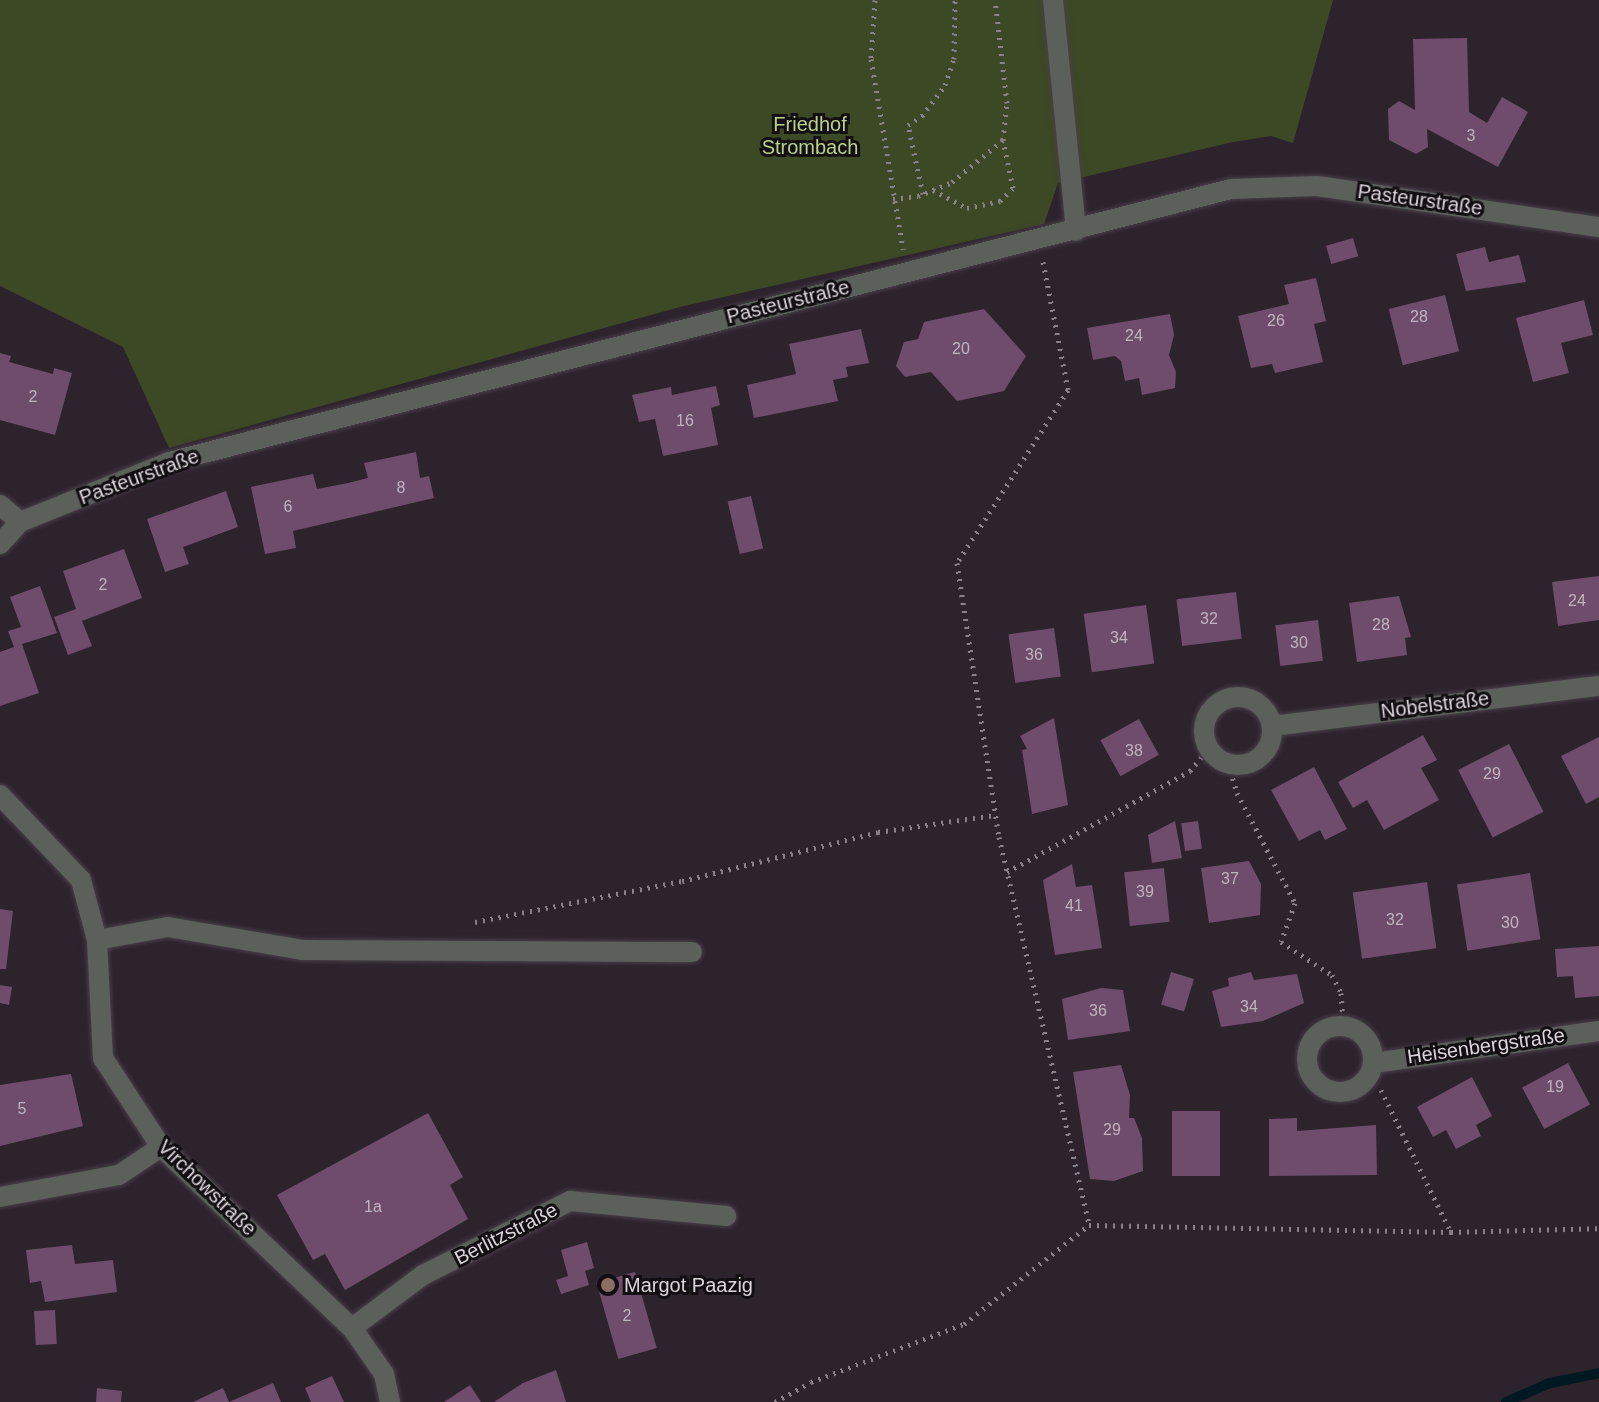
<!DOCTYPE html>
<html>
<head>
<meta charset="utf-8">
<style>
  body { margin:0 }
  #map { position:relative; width:1599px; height:1402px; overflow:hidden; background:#2d232d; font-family:Arial,sans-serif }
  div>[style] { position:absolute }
  .green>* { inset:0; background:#3d4825 }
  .stream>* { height:10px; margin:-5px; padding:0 5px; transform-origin:5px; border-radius:5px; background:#001822 }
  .building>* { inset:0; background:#6f4c6b; transform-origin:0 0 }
  .path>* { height:5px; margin-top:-2.5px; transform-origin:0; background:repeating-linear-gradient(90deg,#8a828a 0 2px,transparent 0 8px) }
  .roads { filter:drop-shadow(0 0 2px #493f49) drop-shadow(0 0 2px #493f49) }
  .lane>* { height:20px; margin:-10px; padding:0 10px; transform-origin:10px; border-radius:10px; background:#5b605b }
  .street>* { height:20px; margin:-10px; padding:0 10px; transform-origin:10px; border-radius:10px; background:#5b605b }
  .street>.ring { margin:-10px; padding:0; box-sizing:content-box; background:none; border:20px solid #5b605b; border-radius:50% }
  .dots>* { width:22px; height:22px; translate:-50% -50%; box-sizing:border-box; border:4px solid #120e12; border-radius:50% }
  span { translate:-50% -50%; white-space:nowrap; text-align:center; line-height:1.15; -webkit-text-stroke:6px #120e12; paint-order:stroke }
  .number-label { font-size:16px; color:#c0b3bf }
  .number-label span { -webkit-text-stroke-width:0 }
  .park-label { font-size:20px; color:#b9d18b }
  .street-label { font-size:20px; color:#dbd5db }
  .poi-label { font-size:20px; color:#dbd5db }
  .left { translate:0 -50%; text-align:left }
</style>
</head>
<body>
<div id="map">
  <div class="green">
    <div style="clip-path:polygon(0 0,1333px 0,1293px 143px,1271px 136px,1233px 142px,1058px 183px,1044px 224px,680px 307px,169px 448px,123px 347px,0 286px)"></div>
  </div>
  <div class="stream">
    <div style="left:1506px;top:1402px;width:48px;rotate:-23.4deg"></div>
    <div style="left:1550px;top:1383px;width:50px;rotate:-11.5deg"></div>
  </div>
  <div class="building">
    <div style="clip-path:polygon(1467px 38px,1469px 112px,1487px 123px,1502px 97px,1528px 112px,1498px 167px,1427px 129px,1428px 147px,1416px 154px,1389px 140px,1388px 109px,1399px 101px,1415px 110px,1413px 39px)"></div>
    <div style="left:1353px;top:238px;width:19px;height:28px;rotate:74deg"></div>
    <div style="clip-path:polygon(1485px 247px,1489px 262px,1519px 255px,1526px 282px,1466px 291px,1456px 254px)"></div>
    <div style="clip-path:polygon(1316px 278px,1326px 321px,1314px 324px,1323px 362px,1275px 373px,1272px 364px,1251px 368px,1238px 316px,1289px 304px,1284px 285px)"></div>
    <div style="left:1445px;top:295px;width:58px;height:58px;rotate:76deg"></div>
    <div style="clip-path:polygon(1584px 300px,1593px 335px,1561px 343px,1569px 373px,1533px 382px,1516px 318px)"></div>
    <div style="clip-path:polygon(984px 309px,1026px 356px,1004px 391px,957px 401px,931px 372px,905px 377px,896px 366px,904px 342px,918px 339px,924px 322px)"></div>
    <div style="clip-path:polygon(1170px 314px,1174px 335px,1169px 355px,1176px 372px,1175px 388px,1142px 395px,1139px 378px,1125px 381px,1121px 361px,1115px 356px,1093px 360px,1087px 328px)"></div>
    <div style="clip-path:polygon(861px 329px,869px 363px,846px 367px,848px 377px,833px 380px,838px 401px,754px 418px,747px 385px,796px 374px,789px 344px)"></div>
    <div style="clip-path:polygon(0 353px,11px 356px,9px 362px,53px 374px,54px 368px,72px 373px,55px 435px,0 420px)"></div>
    <div style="clip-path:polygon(716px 386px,720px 405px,711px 408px,718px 445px,663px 456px,655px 419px,639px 422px,632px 395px,671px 387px,672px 395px)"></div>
    <div style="clip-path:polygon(416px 452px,420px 478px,429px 476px,434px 498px,293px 531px,296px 548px,265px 554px,251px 487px,313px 474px,317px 489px,348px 483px,368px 478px,364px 463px)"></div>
    <div style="clip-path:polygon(226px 491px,238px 527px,183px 547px,189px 564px,165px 572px,147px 519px)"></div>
    <div style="left:751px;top:496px;width:54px;height:24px;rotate:77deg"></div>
    <div style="clip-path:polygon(124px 549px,142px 598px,82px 621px,92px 646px,68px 655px,54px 617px,76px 609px,63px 571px)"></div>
    <div style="clip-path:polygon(1599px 576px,1599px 620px,1558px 626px,1552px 582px)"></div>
    <div style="clip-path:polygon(40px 586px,57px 633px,22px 644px,39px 693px,0 706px,0 652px,14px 647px,8px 631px,21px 627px,10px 597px)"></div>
    <div style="left:1236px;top:592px;width:47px;height:60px;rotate:83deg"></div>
    <div style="clip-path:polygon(1399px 596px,1411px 637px,1405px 638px,1407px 655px,1357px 662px,1349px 603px)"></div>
    <div style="left:1146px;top:605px;width:59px;height:63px;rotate:82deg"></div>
    <div style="left:1318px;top:620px;width:41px;height:43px;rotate:83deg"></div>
    <div style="left:1054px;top:628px;width:49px;height:46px;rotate:82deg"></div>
    <div style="clip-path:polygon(1054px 718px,1068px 805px,1032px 814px,1022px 750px,1027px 749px,1020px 736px)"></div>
    <div style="left:1139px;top:719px;width:41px;height:44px;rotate:61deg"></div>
    <div style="clip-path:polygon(1423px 735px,1437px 760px,1421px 768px,1439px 800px,1384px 830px,1367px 800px,1353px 808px,1338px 782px)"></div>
    <div style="clip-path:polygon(1599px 737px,1599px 797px,1586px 804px,1561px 756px)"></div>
    <div style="left:1509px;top:744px;width:76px;height:57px;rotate:63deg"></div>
    <div style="clip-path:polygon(1314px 767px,1347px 829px,1325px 840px,1320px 830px,1299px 841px,1271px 790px)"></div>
    <div style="clip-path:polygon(1175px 821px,1182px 858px,1152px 863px,1148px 835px)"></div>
    <div style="left:1198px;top:821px;width:28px;height:17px;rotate:82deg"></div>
    <div style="clip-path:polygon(1249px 861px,1261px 884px,1260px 915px,1209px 923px,1201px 868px)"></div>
    <div style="clip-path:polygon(1072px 864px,1076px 887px,1092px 885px,1102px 948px,1055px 955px,1043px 880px)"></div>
    <div style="left:1164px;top:868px;width:54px;height:40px;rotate:84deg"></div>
    <div style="left:1530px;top:873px;width:67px;height:74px;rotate:81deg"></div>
    <div style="left:1427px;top:882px;width:67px;height:75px;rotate:82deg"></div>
    <div style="clip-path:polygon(0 909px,13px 911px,6px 969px,0 969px)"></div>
    <div style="clip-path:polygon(1599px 946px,1599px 996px,1575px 998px,1573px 976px,1557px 977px,1555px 949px)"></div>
    <div style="left:1171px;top:972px;width:24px;height:34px;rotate:17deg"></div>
    <div style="clip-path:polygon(1251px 972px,1254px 980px,1297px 974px,1304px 1003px,1263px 1021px,1221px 1027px,1212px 991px,1229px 986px,1228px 978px)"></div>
    <div style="clip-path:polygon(0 985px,12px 987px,9px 1005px,0 1003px)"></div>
    <div style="clip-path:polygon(1101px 988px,1123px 990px,1130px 1031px,1068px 1040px,1062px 999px)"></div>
    <div style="left:1568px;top:1063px;width:47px;height:52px;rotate:62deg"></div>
    <div style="clip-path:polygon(1121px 1065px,1130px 1095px,1129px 1118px,1134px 1118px,1142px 1138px,1143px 1171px,1114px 1181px,1090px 1179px,1073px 1072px)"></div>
    <div style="clip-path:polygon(71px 1074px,83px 1126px,0 1146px,0 1085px)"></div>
    <div style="clip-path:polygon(1472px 1077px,1492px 1116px,1476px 1125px,1481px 1136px,1456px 1149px,1446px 1130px,1433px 1137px,1417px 1107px)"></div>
    <div style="left:1172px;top:1111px;width:48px;height:65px"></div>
    <div style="clip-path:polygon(428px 1113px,463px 1177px,450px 1185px,468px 1219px,345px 1290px,325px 1254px,313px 1260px,277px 1195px)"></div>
    <div style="clip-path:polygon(1297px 1118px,1297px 1131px,1376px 1125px,1377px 1175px,1269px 1176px,1269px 1119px)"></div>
    <div style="clip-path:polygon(587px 1242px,594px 1268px,585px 1271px,589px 1285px,561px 1294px,556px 1280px,568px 1276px,561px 1250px)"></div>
    <div style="clip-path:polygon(72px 1245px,75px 1264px,113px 1260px,117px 1292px,45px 1302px,41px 1281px,30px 1283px,26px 1250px)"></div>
    <div style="left:635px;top:1272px;width:79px;height:40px;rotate:74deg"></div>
    <div style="left:55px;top:1310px;width:34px;height:21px;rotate:87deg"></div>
    <div style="clip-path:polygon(556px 1370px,566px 1402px,494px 1402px,523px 1383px)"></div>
    <div style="clip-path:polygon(332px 1376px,344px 1402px,311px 1402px,305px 1388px)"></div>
    <div style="clip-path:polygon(273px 1383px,281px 1402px,229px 1402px)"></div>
    <div style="clip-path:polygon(470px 1385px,481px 1402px,444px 1402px)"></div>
    <div style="clip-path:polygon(97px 1388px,122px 1391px,121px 1402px,96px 1402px)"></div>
    <div style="clip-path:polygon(223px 1388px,229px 1402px,193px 1402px)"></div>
  </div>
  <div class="path">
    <div style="left:875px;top:0;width:59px;rotate:93.9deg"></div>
    <div style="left:871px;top:59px;width:193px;rotate:80.4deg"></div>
    <div style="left:933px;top:190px;width:38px;rotate:28deg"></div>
    <div style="left:967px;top:208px;width:34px;rotate:-12deg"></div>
    <div style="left:1000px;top:201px;width:18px;rotate:-45deg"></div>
    <div style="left:1013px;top:188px;width:49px;rotate:-101.8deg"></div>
    <div style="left:923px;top:194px;width:71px;rotate:-102.3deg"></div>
    <div style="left:908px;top:125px;width:17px;rotate:-33deg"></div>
    <div style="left:922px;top:116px;width:39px;rotate:-53deg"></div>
    <div style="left:945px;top:85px;width:28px;rotate:-71deg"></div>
    <div style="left:954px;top:59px;width:59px;rotate:-89deg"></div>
    <div style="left:893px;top:199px;width:25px;rotate:-7deg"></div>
    <div style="left:918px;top:196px;width:37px;rotate:-22deg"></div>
    <div style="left:952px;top:182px;width:66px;rotate:-39.5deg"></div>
    <div style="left:1003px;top:140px;width:37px;rotate:-84deg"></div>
    <div style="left:1007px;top:103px;width:104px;rotate:-96.6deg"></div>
    <div style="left:1043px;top:262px;width:130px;rotate:78.9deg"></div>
    <div style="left:1068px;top:390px;width:206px;rotate:122.7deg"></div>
    <div style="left:957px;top:563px;width:277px;rotate:81.3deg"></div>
    <div style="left:999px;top:837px;width:398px;rotate:76.9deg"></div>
    <div style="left:1228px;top:763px;width:31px;rotate:73deg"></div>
    <div style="left:1237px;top:793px;width:124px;rotate:62.2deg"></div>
    <div style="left:1295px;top:903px;width:41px;rotate:109.7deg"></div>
    <div style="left:1281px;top:942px;width:61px;rotate:32.9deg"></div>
    <div style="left:1332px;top:975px;width:20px;rotate:63deg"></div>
    <div style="left:1341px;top:993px;width:32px;rotate:86deg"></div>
    <div style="left:1007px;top:872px;width:209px;rotate:-28.9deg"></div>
    <div style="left:1190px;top:771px;width:30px;rotate:-50deg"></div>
    <div style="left:475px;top:922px;width:211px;rotate:-11.2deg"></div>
    <div style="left:682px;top:881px;width:202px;rotate:-14deg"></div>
    <div style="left:878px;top:832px;width:118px;rotate:-8.3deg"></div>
    <div style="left:1381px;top:1090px;width:158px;rotate:63.8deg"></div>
    <div style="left:775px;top:1402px;width:41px;rotate:-29.1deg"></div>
    <div style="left:811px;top:1382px;width:164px;rotate:-20.8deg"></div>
    <div style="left:964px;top:1324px;width:159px;rotate:-38.4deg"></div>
    <div style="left:1089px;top:1225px;width:362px;rotate:1.1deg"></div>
    <div style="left:1451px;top:1232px;width:148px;rotate:-1.5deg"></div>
  </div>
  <div class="roads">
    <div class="lane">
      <div style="left:1053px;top:0;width:232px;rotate:84.3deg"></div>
      <div style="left:168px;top:927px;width:136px;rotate:9.7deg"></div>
      <div style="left:302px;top:950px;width:390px;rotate:0.3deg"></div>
    </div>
    <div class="street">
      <div style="left:0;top:505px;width:26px;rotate:40deg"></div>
      <div style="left:0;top:544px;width:30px;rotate:-48deg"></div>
      <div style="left:20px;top:522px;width:161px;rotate:-21.9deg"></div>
      <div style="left:169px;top:462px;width:1097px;rotate:-14.42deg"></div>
      <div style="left:1231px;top:189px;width:86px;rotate:-2deg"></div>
      <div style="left:1317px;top:186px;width:285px;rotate:8.3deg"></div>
      <div class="ring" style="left:1204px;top:697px;width:48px;height:48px"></div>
      <div style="left:1272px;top:726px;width:329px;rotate:-7deg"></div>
      <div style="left:0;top:795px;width:117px;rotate:46.4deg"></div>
      <div style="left:81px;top:880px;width:62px;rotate:75.1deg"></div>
      <div style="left:97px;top:940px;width:118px;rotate:87.1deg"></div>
      <div style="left:103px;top:1058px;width:106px;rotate:56.9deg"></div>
      <div style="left:161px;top:1147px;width:263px;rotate:43.5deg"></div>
      <div style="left:352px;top:1328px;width:56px;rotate:55.2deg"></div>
      <div style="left:384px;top:1374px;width:29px;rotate:78deg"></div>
      <div style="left:97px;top:940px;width:72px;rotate:-10.4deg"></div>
      <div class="ring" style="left:1307px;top:1026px;width:46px;height:46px"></div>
      <div style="left:1374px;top:1063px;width:227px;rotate:-8.1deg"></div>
      <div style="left:0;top:1197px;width:121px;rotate:-10.5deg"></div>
      <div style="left:119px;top:1175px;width:50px;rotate:-33.7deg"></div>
      <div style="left:352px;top:1328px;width:89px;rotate:-36.7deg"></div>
      <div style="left:423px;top:1275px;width:165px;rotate:-26.7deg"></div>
      <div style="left:570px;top:1201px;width:157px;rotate:5.5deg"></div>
    </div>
  </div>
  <div class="dots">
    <div style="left:608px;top:1285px;background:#8d6e63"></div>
  </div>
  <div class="number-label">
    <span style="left:1471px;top:136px">3</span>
    <span style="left:1419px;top:317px">28</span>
    <span style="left:1276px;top:321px">26</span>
    <span style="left:1134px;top:336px">24</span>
    <span style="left:961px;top:349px">20</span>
    <span style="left:33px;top:397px">2</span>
    <span style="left:685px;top:421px">16</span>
    <span style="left:401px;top:488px">8</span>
    <span style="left:288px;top:507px">6</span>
    <span style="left:103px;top:585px">2</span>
    <span style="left:1577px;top:601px">24</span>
    <span style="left:1209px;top:619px">32</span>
    <span style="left:1381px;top:625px">28</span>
    <span style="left:1119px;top:638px">34</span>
    <span style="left:1299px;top:643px">30</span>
    <span style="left:1034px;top:655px">36</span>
    <span style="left:1134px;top:751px">38</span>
    <span style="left:1492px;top:774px">29</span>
    <span style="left:1230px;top:879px">37</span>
    <span style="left:1145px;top:892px">39</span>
    <span style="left:1074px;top:906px">41</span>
    <span style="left:1395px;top:920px">32</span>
    <span style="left:1510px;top:923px">30</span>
    <span style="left:1249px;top:1007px">34</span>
    <span style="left:1098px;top:1011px">36</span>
    <span style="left:1555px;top:1087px">19</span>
    <span style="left:22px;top:1109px">5</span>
    <span style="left:1112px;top:1130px">29</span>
    <span style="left:373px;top:1207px">1a</span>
    <span style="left:627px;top:1316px">2</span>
  </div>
  <div class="park-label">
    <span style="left:810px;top:136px">Friedhof<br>Strombach</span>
  </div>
  <div class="street-label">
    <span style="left:1420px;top:200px;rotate:8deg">Pasteurstraße</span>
    <span style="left:788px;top:302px;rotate:-14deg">Pasteurstraße</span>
    <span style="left:139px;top:477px;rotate:-20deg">Pasteurstraße</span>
    <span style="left:1435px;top:705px;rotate:-7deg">Nobelstraße</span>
    <span style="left:1486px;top:1046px;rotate:-8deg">Heisenbergstraße</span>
    <span style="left:207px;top:1188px;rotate:44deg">Virchowstraße</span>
    <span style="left:506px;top:1234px;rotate:-27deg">Berlitzstraße</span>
  </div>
  <div class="poi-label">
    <span class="left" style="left:624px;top:1285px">Margot Paazig</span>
  </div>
</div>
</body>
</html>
